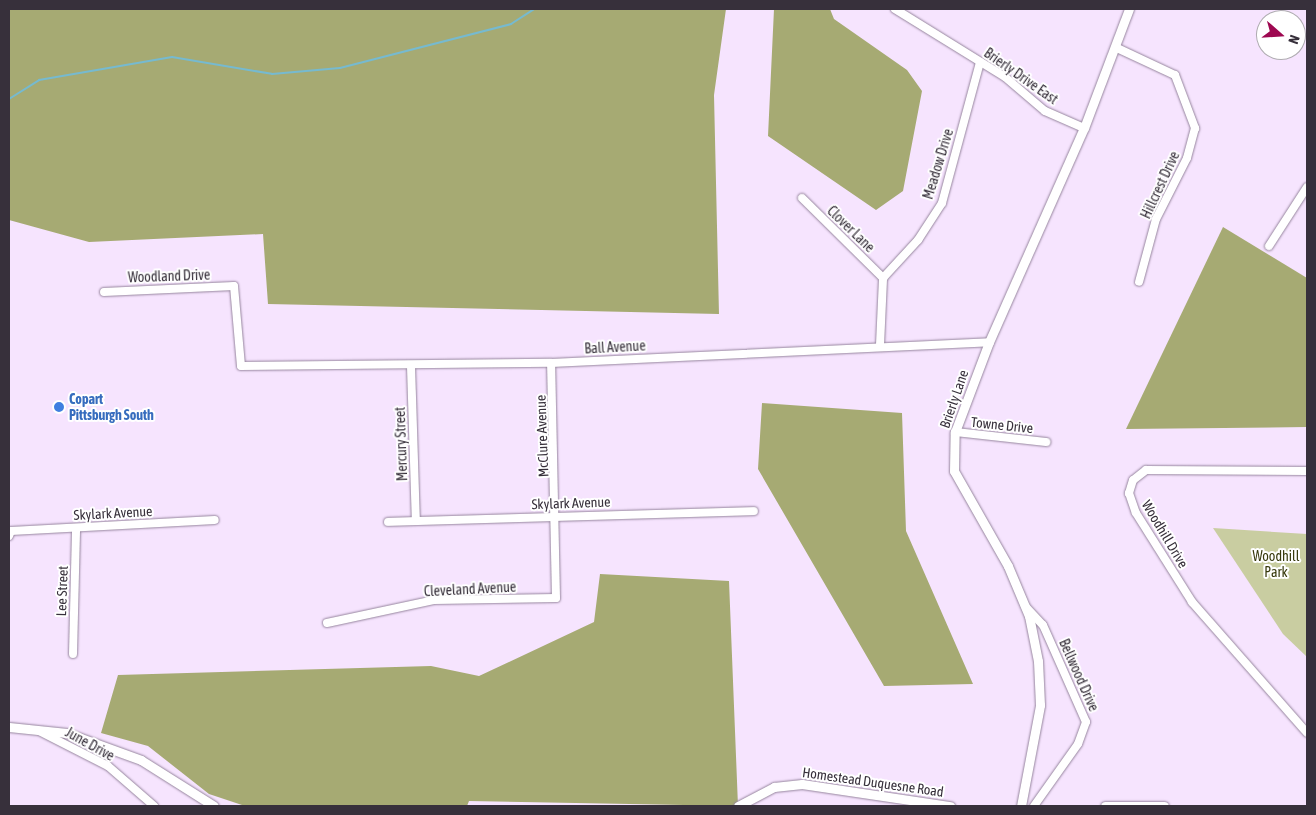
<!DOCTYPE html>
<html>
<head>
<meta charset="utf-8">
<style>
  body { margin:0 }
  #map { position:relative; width:1316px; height:815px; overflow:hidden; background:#f6e4fe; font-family:"Asap Condensed",sans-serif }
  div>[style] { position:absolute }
  .green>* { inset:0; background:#c9cda1 }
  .forest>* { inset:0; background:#a6aa73 }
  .stream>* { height:2px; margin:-1px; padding:0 1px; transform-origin:1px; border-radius:1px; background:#76bad0 }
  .roads { filter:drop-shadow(0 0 1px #96859e) drop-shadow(0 0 1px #96859e) }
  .minor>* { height:8px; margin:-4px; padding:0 4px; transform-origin:4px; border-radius:4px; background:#fff }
  .tertiary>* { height:9px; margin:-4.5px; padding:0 4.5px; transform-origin:4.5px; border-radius:4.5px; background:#fff }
  .dots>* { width:14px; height:14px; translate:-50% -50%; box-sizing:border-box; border:2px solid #fff; border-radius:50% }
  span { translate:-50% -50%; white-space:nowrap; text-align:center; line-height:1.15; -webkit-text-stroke:4px #fff; paint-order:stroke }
  .street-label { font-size:14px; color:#37303b }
  .shop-label { font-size:14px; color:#366cbe; font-weight:700 }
  .left { translate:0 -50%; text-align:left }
  .park-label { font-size:14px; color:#37390d }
  .frame { position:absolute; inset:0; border:10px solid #37303b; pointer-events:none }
  .north { position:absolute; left:1256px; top:10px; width:50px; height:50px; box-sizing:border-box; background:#fff; border:1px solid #afacb1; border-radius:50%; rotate:109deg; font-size:14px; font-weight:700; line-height:20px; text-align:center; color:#37303b }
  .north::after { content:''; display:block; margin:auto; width:18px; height:22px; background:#9e0851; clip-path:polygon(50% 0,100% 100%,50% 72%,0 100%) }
</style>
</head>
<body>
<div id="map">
  <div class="green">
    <div style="clip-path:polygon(1213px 528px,1307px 534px,1307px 657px,1283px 634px)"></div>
  </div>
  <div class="forest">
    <div style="clip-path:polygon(9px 9px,726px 9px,714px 95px,719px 314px,268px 304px,263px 234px,89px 242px,9px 220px)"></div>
    <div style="clip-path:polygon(774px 9px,830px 9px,834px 19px,907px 70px,922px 91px,903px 191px,876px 210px,768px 136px)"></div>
    <div style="clip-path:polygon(1223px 227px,1307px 278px,1307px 427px,1126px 429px)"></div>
    <div style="clip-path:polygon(762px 403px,902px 413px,906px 531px,973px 684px,884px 686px,758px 469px)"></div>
    <div style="clip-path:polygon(600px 574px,729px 581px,738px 806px,469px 801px,467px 806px,245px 806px,209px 794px,148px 746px,101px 733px,118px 675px,431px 666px,479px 676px,594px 622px)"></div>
  </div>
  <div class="stream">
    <div style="left:9px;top:99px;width:36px;rotate:-32deg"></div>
    <div style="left:39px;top:80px;width:135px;rotate:-9.8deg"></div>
    <div style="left:172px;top:57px;width:101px;rotate:9.6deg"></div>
    <div style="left:272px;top:74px;width:68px;rotate:-5deg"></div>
    <div style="left:340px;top:68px;width:177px;rotate:-14.4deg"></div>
    <div style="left:511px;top:24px;width:27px;rotate:-33deg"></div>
  </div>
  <div class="roads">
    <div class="minor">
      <div style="left:895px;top:9px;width:129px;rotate:31.7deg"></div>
      <div style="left:1005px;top:77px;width:52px;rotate:40.4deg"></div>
      <div style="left:1045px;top:111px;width:43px;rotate:23.6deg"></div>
      <div style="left:1117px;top:48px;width:64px;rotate:25deg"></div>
      <div style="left:1175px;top:75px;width:57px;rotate:69.3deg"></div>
      <div style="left:1195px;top:128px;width:31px;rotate:105deg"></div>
      <div style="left:1187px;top:158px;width:68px;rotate:116.9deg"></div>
      <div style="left:1156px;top:219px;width:65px;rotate:105.1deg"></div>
      <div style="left:802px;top:198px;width:114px;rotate:44.6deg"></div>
      <div style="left:1269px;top:246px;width:70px;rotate:-57.2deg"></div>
      <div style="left:104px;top:292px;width:130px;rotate:-2.6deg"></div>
      <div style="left:234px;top:286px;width:80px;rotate:85deg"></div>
      <div style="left:241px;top:366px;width:310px;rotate:-0.6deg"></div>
      <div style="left:551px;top:363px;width:439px;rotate:-2.7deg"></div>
      <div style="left:880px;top:345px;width:67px;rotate:-87.4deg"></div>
      <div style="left:883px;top:278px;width:52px;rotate:-47.4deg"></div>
      <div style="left:918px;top:240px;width:44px;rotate:-57deg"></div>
      <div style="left:942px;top:203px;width:146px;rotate:-74.9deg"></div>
      <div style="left:411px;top:366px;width:155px;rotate:88.2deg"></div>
      <div style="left:955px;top:432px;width:92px;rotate:6.3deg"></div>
      <div style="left:1307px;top:471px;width:161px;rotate:-179.6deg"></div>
      <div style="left:1146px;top:470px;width:16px;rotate:142deg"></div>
      <div style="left:1133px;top:480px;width:14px;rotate:107deg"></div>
      <div style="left:1129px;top:493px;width:21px;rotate:71deg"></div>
      <div style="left:1136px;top:513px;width:105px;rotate:57.8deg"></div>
      <div style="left:1192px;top:602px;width:174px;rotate:48.7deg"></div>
      <div style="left:388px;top:522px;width:366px;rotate:-1.7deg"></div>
      <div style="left:9px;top:536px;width:5px;rotate:-68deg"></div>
      <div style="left:11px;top:531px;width:204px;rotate:-3.1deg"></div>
      <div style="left:1025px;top:606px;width:26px;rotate:47deg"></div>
      <div style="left:1043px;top:625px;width:106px;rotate:66.1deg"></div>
      <div style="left:1086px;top:722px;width:23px;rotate:110deg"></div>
      <div style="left:1078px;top:744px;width:76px;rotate:125.4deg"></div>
      <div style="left:327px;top:623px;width:109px;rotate:-12.1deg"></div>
      <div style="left:434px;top:600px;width:122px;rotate:-0.9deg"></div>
      <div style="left:556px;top:598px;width:235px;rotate:-91.2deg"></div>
      <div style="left:73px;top:654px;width:126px;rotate:-88.6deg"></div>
      <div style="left:39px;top:731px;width:77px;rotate:26.9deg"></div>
      <div style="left:108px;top:766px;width:61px;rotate:41deg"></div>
    </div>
    <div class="tertiary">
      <div style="left:9px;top:727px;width:58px;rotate:5.9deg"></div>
      <div style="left:67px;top:733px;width:79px;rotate:20deg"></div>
      <div style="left:141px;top:760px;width:86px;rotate:32.2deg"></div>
      <div style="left:738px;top:806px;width:41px;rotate:-27.8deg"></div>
      <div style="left:774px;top:787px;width:28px;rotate:-6deg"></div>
      <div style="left:802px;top:784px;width:150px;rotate:8.5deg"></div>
      <div style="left:1021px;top:806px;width:103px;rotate:-79.3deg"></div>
      <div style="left:1040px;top:705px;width:44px;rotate:-92.6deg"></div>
      <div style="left:1038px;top:661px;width:46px;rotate:-101.3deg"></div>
      <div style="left:1029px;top:616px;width:54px;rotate:-112.8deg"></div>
      <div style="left:1008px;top:566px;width:109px;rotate:-119.6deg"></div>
      <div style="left:954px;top:471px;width:39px;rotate:-89deg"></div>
      <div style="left:955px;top:432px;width:96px;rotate:-69.3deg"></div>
      <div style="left:989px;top:342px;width:234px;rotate:-66.1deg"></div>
      <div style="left:1084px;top:128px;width:127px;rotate:-69.3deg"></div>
      <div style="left:1105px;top:806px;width:59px"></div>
    </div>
  </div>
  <div class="dots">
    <div style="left:59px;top:407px;background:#3f7fe0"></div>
  </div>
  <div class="street-label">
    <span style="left:1021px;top:76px;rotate:35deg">Brierly Drive East</span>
    <span style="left:938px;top:164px;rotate:-73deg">Meadow Drive</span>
    <span style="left:1160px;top:185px;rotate:-65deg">Hillcrest Drive</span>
    <span style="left:851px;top:229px;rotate:44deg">Clover Lane</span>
    <span style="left:169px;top:276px;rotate:-2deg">Woodland Drive</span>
    <span style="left:615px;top:347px;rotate:-3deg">Ball Avenue</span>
    <span style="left:954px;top:399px;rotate:-71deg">Brierly Lane</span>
    <span style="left:1002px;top:425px;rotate:6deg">Towne Drive</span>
    <span style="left:542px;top:436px;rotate:-92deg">McClure Avenue</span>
    <span style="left:401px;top:444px;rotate:-92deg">Mercury Street</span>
    <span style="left:571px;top:503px;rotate:-2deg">Skylark Avenue</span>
    <span style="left:113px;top:513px;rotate:-3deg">Skylark Avenue</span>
    <span style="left:1165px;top:534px;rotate:59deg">Woodhill Drive</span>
    <span style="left:470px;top:589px;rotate:-3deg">Cleveland Avenue</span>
    <span style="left:62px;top:591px;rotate:-88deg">Lee Street</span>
    <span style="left:1079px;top:675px;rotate:66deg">Bellwood Drive</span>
    <span style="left:90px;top:744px;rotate:29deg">June Drive</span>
    <span style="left:873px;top:782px;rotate:8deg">Homestead Duquesne Road</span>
  </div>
  <div class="shop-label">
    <span class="left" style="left:69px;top:407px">Copart<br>Pittsburgh South</span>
  </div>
  <div class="park-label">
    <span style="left:1276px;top:564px">Woodhill<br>Park</span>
  </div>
  <div class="frame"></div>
  <div class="north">N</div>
</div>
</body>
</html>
